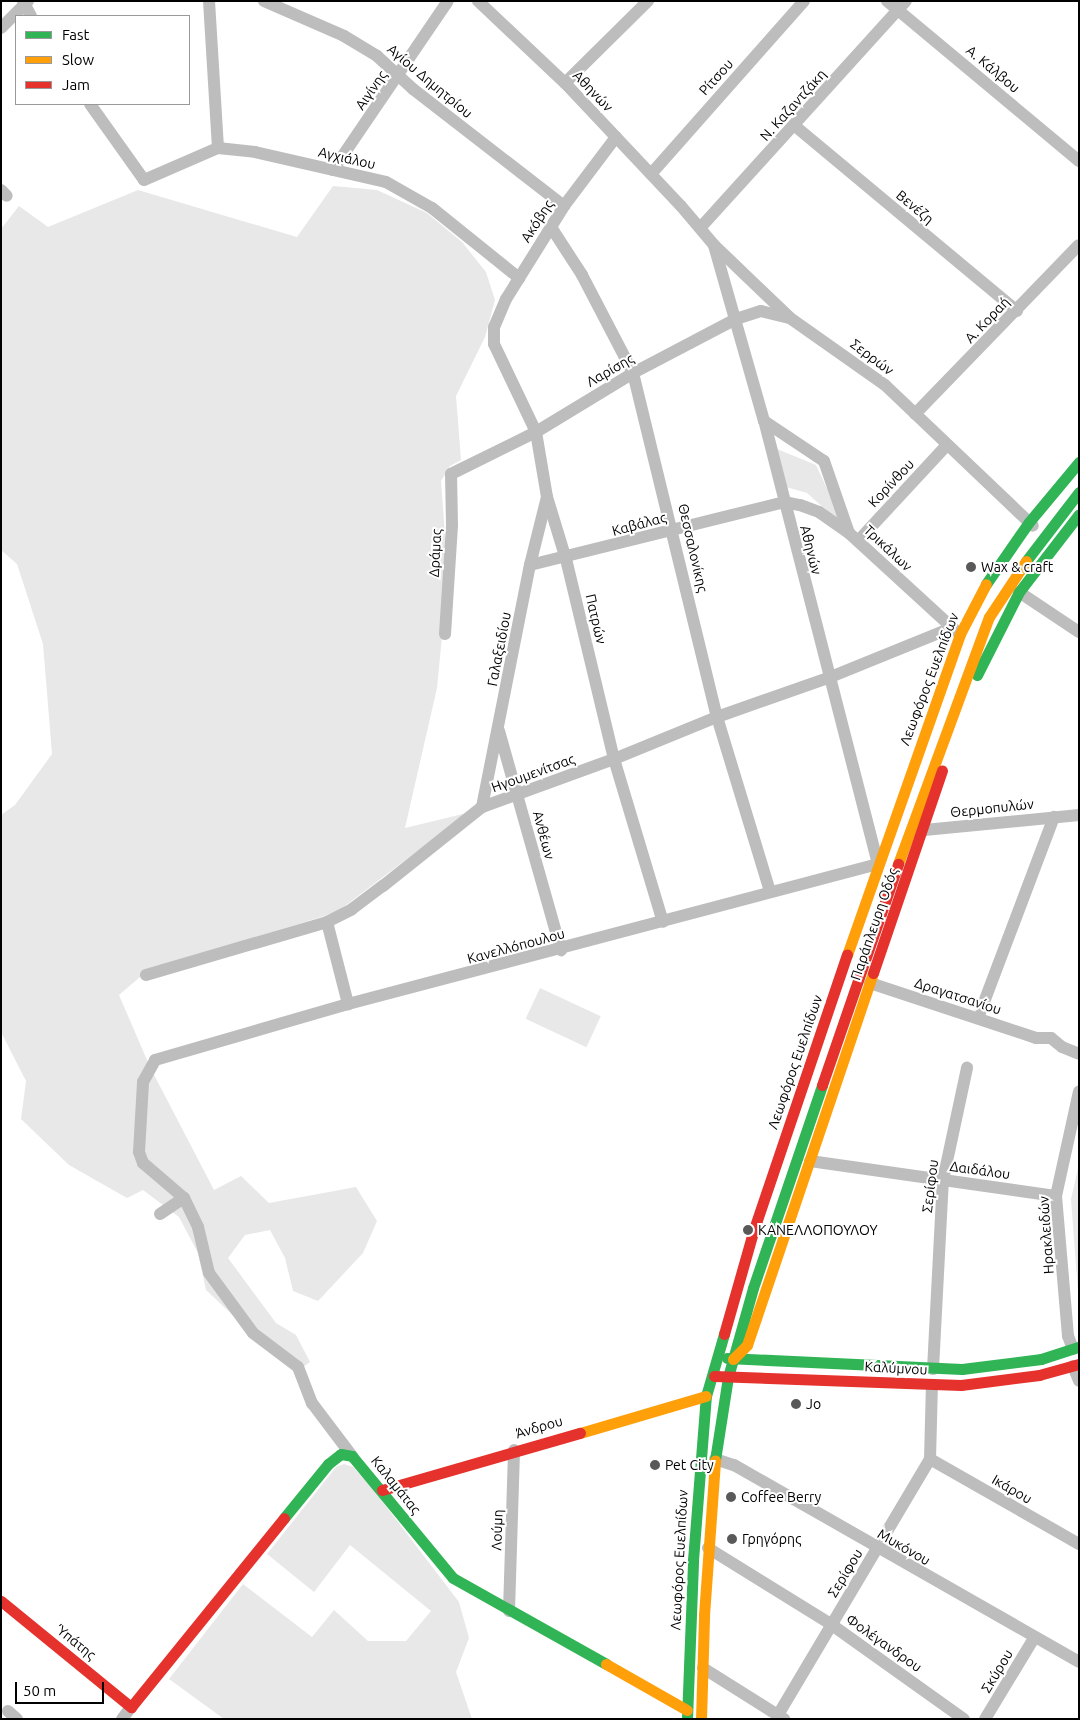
<!DOCTYPE html>
<html>
<head>
<meta charset="utf-8">
<style>
  body { margin:0 }
  #map { position:relative; width:1080px; height:1720px; overflow:hidden; background:#fff; font-family:Ubuntu,sans-serif }
  div>[style] { position:absolute }
  .green>* { inset:0; background:#e8e8e8; transform-origin:0 0 }
  .street>* { height:12px; margin:-6px; padding:0 6px; transform-origin:6px; border-radius:6px; background:#bdbdbd }
  .fast>* { height:11px; margin:-5.5px; padding:0 5.5px; transform-origin:5.5px; border-radius:5.5px; background:#30b455 }
  .slow>* { height:11px; margin:-5.5px; padding:0 5.5px; transform-origin:5.5px; border-radius:5.5px; background:#ff9f0a }
  .jam>* { height:11px; margin:-5.5px; padding:0 5.5px; transform-origin:5.5px; border-radius:5.5px; background:#e5322d }
  .dots>* { width:14px; height:14px; translate:-50% -50%; box-sizing:border-box; border:2px solid #fff; border-radius:50% }
  span { translate:-50% -50%; white-space:nowrap; text-align:center; line-height:1.15; -webkit-text-stroke:4px #fff; paint-order:stroke }
  .street-label { font-size:14px; color:#000 }
  .poi-label { font-size:14px; color:#000 }
  .left { translate:0 -50%; text-align:left }
  .frame { position:absolute; inset:0; border:2px solid #000; pointer-events:none }
  .legend { position:absolute; left:15px; top:15px; width:175px; height:90px; box-sizing:border-box; background:#fff; border:1px solid #999; margin:0; padding:6px 9px; list-style:none; font-size:15px; color:#000 }
  .legend li { display:flex; align-items:center; gap:10px; height:25px }
  .legend b { width:25px; border:1px solid #999 }
  .scale { position:absolute; left:15px; top:1682px; width:89px; height:22px; box-sizing:border-box; border:2px solid #000; border-top:0; padding-left:6px; font-size:15px; line-height:18px; white-space:nowrap; color:#000; -webkit-text-stroke:4px #fff; paint-order:stroke }
</style>
</head>
<body>
<div id="map">
  <div class="green">
    <div style="clip-path:polygon(333px 186px,377px 190px,427px 213px,462px 242px,486px 272px,495px 300px,485px 337px,456px 396px,461px 460px,450px 466px,441px 481px,448px 575px,437px 688px,405px 828px,467px 813px,337px 912px,147px 971px,119px 995px,150px 1067px,214px 1190px,241px 1176px,269px 1203px,356px 1187px,377px 1221px,363px 1253px,318px 1301px,293px 1291px,285px 1258px,270px 1230px,245px 1235px,228px 1258px,276px 1323px,296px 1335px,310px 1362px,302px 1368px,282px 1362px,206px 1290px,198px 1253px,179px 1217px,143px 1190px,127px 1198px,69px 1165px,21px 1119px,26px 1081px,1px 1032px,1px 815px,15px 805px,52px 754px,43px 644px,17px 564px,1px 550px,1px 229px,19px 206px,48px 227px,138px 190px,297px 237px)"></div>
    <div style="clip-path:polygon(777px 449px,816px 465px,845px 527px,807px 493px,786px 487px)"></div>
    <div style="left:540px;top:988px;width:67px;height:34px;rotate:25deg"></div>
    <div style="clip-path:polygon(1079px 1164px,1079px 1305px,1071px 1199px)"></div>
    <div style="clip-path:polygon(344px 1464px,353px 1467px,372px 1488px,459px 1602px,469px 1638px,456px 1672px,472px 1719px,224px 1719px,169px 1679px,243px 1584px,312px 1637px,334px 1610px,368px 1641px,406px 1641px,431px 1611px,350px 1545px,314px 1592px,267px 1554px,336px 1467px)"></div>
  </div>
  <div class="street">
    <div style="left:23px;top:1px;width:17px;rotate:62deg"></div>
    <div style="left:209px;top:1px;width:147px;rotate:86.5deg"></div>
    <div style="left:264px;top:1px;width:87px;rotate:23.6deg"></div>
    <div style="left:344px;top:36px;width:39px;rotate:31deg"></div>
    <div style="left:377px;top:56px;width:49px;rotate:42.5deg"></div>
    <div style="left:413px;top:89px;width:191px;rotate:37.8deg"></div>
    <div style="left:478px;top:1px;width:120px;rotate:43.3deg"></div>
    <div style="left:565px;top:83px;width:169px;rotate:46.7deg"></div>
    <div style="left:681px;top:206px;width:51px;rotate:49.8deg"></div>
    <div style="left:714px;top:245px;width:105px;rotate:43.8deg"></div>
    <div style="left:790px;top:318px;width:116px;rotate:35.2deg"></div>
    <div style="left:885px;top:385px;width:204px;rotate:43.6deg"></div>
    <div style="left:887px;top:1px;width:250px;rotate:39.8deg"></div>
    <div style="left:1px;top:28px;width:38px;rotate:-45deg"></div>
    <div style="left:565px;top:83px;width:117px;rotate:-44.7deg"></div>
    <div style="left:90px;top:104px;width:93px;rotate:54.6deg"></div>
    <div style="left:144px;top:180px;width:81px;rotate:-23.4deg"></div>
    <div style="left:218px;top:148px;width:37px;rotate:6deg"></div>
    <div style="left:255px;top:152px;width:134px;rotate:12.9deg"></div>
    <div style="left:386px;top:182px;width:53px;rotate:29.5deg"></div>
    <div style="left:432px;top:208px;width:112px;rotate:38.8deg"></div>
    <div style="left:795px;top:126px;width:289px;rotate:39.8deg"></div>
    <div style="left:616px;top:137px;width:86px;rotate:127deg"></div>
    <div style="left:564px;top:206px;width:110px;rotate:121.9deg"></div>
    <div style="left:506px;top:299px;width:30px;rotate:113deg"></div>
    <div style="left:494px;top:327px;width:17px;rotate:90deg"></div>
    <div style="left:494px;top:344px;width:98px;rotate:64.5deg"></div>
    <div style="left:536px;top:432px;width:66px;rotate:80.4deg"></div>
    <div style="left:547px;top:497px;width:65px;rotate:73deg"></div>
    <div style="left:566px;top:559px;width:206px;rotate:76.5deg"></div>
    <div style="left:614px;top:759px;width:170px;rotate:73.3deg"></div>
    <div style="left:333px;top:170px;width:204px;rotate:-55.8deg"></div>
    <div style="left:651px;top:174px;width:231px;rotate:-48.5deg"></div>
    <div style="left:1px;top:190px;width:8px;rotate:45deg"></div>
    <div style="left:551px;top:227px;width:57px;rotate:57.1deg"></div>
    <div style="left:582px;top:275px;width:110px;rotate:62.5deg"></div>
    <div style="left:633px;top:373px;width:354px;rotate:76.3deg"></div>
    <div style="left:717px;top:717px;width:182px;rotate:73.1deg"></div>
    <div style="left:701px;top:227px;width:305px;rotate:-47.8deg"></div>
    <div style="left:915px;top:414px;width:235px;rotate:-45.9deg"></div>
    <div style="left:764px;top:421px;width:72px;rotate:33.7deg"></div>
    <div style="left:824px;top:461px;width:76px;rotate:70.9deg"></div>
    <div style="left:858px;top:541px;width:129px;rotate:-47.2deg"></div>
    <div style="left:530px;top:565px;width:262px;rotate:-13.9deg"></div>
    <div style="left:784px;top:502px;width:16px;rotate:11deg"></div>
    <div style="left:800px;top:505px;width:20px;rotate:20deg"></div>
    <div style="left:819px;top:512px;width:37px;rotate:35deg"></div>
    <div style="left:849px;top:533px;width:145px;rotate:42.5deg"></div>
    <div style="left:1019px;top:592px;width:72px;rotate:33.7deg"></div>
    <div style="left:445px;top:634px;width:109px;rotate:-86.3deg"></div>
    <div style="left:452px;top:525px;width:51px;rotate:-91.1deg"></div>
    <div style="left:451px;top:474px;width:95px;rotate:-26.3deg"></div>
    <div style="left:536px;top:432px;width:114px;rotate:-31.3deg"></div>
    <div style="left:633px;top:373px;width:116px;rotate:-27.7deg"></div>
    <div style="left:736px;top:319px;width:26px;rotate:-18deg"></div>
    <div style="left:761px;top:311px;width:30px;rotate:14deg"></div>
    <div style="left:499px;top:731px;width:228px;rotate:74.2deg"></div>
    <div style="left:482px;top:807px;width:247px;rotate:-78.8deg"></div>
    <div style="left:530px;top:565px;width:70px;rotate:-76deg"></div>
    <div style="left:914px;top:831px;width:166px;rotate:-5.5deg"></div>
    <div style="left:327px;top:922px;width:85px;rotate:75.6deg"></div>
    <div style="left:146px;top:975px;width:189px;rotate:-16.3deg"></div>
    <div style="left:327px;top:922px;width:28px;rotate:-27deg"></div>
    <div style="left:352px;top:909px;width:39px;rotate:-37deg"></div>
    <div style="left:383px;top:886px;width:127px;rotate:-38.6deg"></div>
    <div style="left:482px;top:807px;width:140px;rotate:-20deg"></div>
    <div style="left:614px;top:759px;width:111px;rotate:-22.2deg"></div>
    <div style="left:717px;top:717px;width:118px;rotate:-19.4deg"></div>
    <div style="left:828px;top:678px;width:133px;rotate:-22.1deg"></div>
    <div style="left:870px;top:983px;width:175px;rotate:18.3deg"></div>
    <div style="left:1036px;top:1038px;width:15px"></div>
    <div style="left:1051px;top:1038px;width:14px;rotate:39deg"></div>
    <div style="left:1062px;top:1047px;width:18px;rotate:22deg"></div>
    <div style="left:978px;top:1018px;width:215px;rotate:-69.3deg"></div>
    <div style="left:810px;top:1161px;width:248px;rotate:8.1deg"></div>
    <div style="left:184px;top:1198px;width:32px;rotate:64deg"></div>
    <div style="left:198px;top:1227px;width:47px;rotate:76.6deg"></div>
    <div style="left:209px;top:1273px;width:74px;rotate:53.7deg"></div>
    <div style="left:253px;top:1333px;width:56px;rotate:37.1deg"></div>
    <div style="left:298px;top:1367px;width:39px;rotate:69deg"></div>
    <div style="left:312px;top:1403px;width:66px;rotate:53deg"></div>
    <div style="left:160px;top:1214px;width:29px;rotate:-34deg"></div>
    <div style="left:184px;top:1198px;width:54px;rotate:-139.5deg"></div>
    <div style="left:143px;top:1163px;width:12px;rotate:-110deg"></div>
    <div style="left:139px;top:1152px;width:70px;rotate:-86.7deg"></div>
    <div style="left:143px;top:1082px;width:25px;rotate:-61deg"></div>
    <div style="left:155px;top:1060px;width:201px;rotate:-16.2deg"></div>
    <div style="left:348px;top:1004px;width:548px;rotate:-14.8deg"></div>
    <div style="left:878px;top:864px;width:457px;rotate:-104.4deg"></div>
    <div style="left:764px;top:421px;width:183px;rotate:-105.9deg"></div>
    <div style="left:1073px;top:1349px;width:14px;rotate:-111deg"></div>
    <div style="left:1068px;top:1336px;width:141px;rotate:-94.9deg"></div>
    <div style="left:1056px;top:1196px;width:107px;rotate:-77.6deg"></div>
    <div style="left:1073px;top:1366px;width:16px;rotate:68deg"></div>
    <div style="left:933px;top:1369px;width:189px;rotate:-87deg"></div>
    <div style="left:943px;top:1180px;width:115px;rotate:-77.9deg"></div>
    <div style="left:715px;top:1459px;width:20px;rotate:18deg"></div>
    <div style="left:734px;top:1465px;width:397px;rotate:29.7deg"></div>
    <div style="left:930px;top:1459px;width:172px;rotate:29.7deg"></div>
    <div style="left:708px;top:1548px;width:146px;rotate:31.8deg"></div>
    <div style="left:832px;top:1625px;width:162px;rotate:35.5deg"></div>
    <div style="left:509px;top:1611px;width:161px;rotate:-88.2deg"></div>
    <div style="left:703px;top:1668px;width:96px;rotate:32.2deg"></div>
    <div style="left:8px;top:1711px;width:12px;rotate:42deg"></div>
    <div style="left:778px;top:1715px;width:298px;rotate:-59.3deg"></div>
    <div style="left:930px;top:1459px;width:74px;rotate:-88.5deg"></div>
    <div style="left:122px;top:1719px;width:15px;rotate:-53deg"></div>
    <div style="left:985px;top:1719px;width:95px;rotate:-58.8deg"></div>
  </div>
  <div class="fast">
    <div style="left:1026px;top:561px;width:87px;rotate:-52.5deg"></div>
    <div style="left:986px;top:584px;width:75px;rotate:-55.3deg"></div>
    <div style="left:1029px;top:522px;width:78px;rotate:-50.2deg"></div>
    <div style="left:977px;top:675px;width:93px;rotate:-63.2deg"></div>
    <div style="left:1019px;top:592px;width:98px;rotate:-52.4deg"></div>
    <div style="left:727px;top:1358px;width:235px;rotate:2.7deg"></div>
    <div style="left:962px;top:1369px;width:80px;rotate:-7.2deg"></div>
    <div style="left:1041px;top:1359px;width:40px;rotate:-18deg"></div>
    <div style="left:715px;top:1460px;width:84px;rotate:-81.1deg"></div>
    <div style="left:728px;top:1377px;width:92px;rotate:-74.3deg"></div>
    <div style="left:753px;top:1288px;width:214px;rotate:-71.2deg"></div>
    <div style="left:284px;top:1518px;width:70px;rotate:-50.8deg"></div>
    <div style="left:328px;top:1464px;width:16px;rotate:-38deg"></div>
    <div style="left:341px;top:1454px;width:11px;rotate:10deg"></div>
    <div style="left:352px;top:1456px;width:158px;rotate:50.4deg"></div>
    <div style="left:453px;top:1578px;width:176px;rotate:29.3deg"></div>
    <div style="left:687px;top:1719px;width:159px;rotate:-87.8deg"></div>
    <div style="left:693px;top:1560px;width:165px;rotate:-85.5deg"></div>
    <div style="left:706px;top:1396px;width:65px;rotate:-73.8deg"></div>
  </div>
  <div class="slow">
    <div style="left:898px;top:864px;width:263px;rotate:-69.8deg"></div>
    <div style="left:989px;top:617px;width:67px;rotate:-56.5deg"></div>
    <div style="left:847px;top:955px;width:340px;rotate:-70.6deg"></div>
    <div style="left:960px;top:634px;width:56px;rotate:-62.5deg"></div>
    <div style="left:733px;top:1359px;width:20px;rotate:-45deg"></div>
    <div style="left:747px;top:1345px;width:393px;rotate:-71.3deg"></div>
    <div style="left:580px;top:1433px;width:131px;rotate:-16.4deg"></div>
    <div style="left:606px;top:1664px;width:93px;rotate:29.6deg"></div>
    <div style="left:701px;top:1719px;width:104px;rotate:-88.3deg"></div>
    <div style="left:704px;top:1615px;width:155px;rotate:-85.9deg"></div>
  </div>
  <div class="jam">
    <div style="left:873px;top:973px;width:214px;rotate:-71.2deg"></div>
    <div style="left:822px;top:1085px;width:234px;rotate:-71deg"></div>
    <div style="left:724px;top:1334px;width:106px;rotate:-74.1deg"></div>
    <div style="left:753px;top:1232px;width:293px;rotate:-71.3deg"></div>
    <div style="left:714px;top:1376px;width:247px;rotate:2.1deg"></div>
    <div style="left:961px;top:1385px;width:79px;rotate:-7.3deg"></div>
    <div style="left:1039px;top:1375px;width:41px;rotate:-15.4deg"></div>
    <div style="left:382px;top:1490px;width:206px;rotate:-16.1deg"></div>
    <div style="left:1px;top:1601px;width:168px;rotate:39.2deg"></div>
    <div style="left:131px;top:1707px;width:243px;rotate:-51deg"></div>
  </div>
  <div class="dots">
    <div style="left:971px;top:567px;background:#595959"></div>
    <div style="left:748px;top:1230px;background:#595959"></div>
    <div style="left:796px;top:1404px;background:#595959"></div>
    <div style="left:655px;top:1465px;background:#595959"></div>
    <div style="left:731px;top:1497px;background:#595959"></div>
    <div style="left:732px;top:1539px;background:#595959"></div>
  </div>
  <div class="street-label">
    <span style="left:993px;top:69px;rotate:40deg">A. Κάλβου</span>
    <span style="left:716px;top:77px;rotate:-48deg">Ρίτσου</span>
    <span style="left:430px;top:81px;rotate:40deg">Αγίου Δημητρίου</span>
    <span style="left:371px;top:90px;rotate:-55deg">Αιγίνης</span>
    <span style="left:593px;top:91px;rotate:46deg">Αθηνών</span>
    <span style="left:793px;top:105px;rotate:-48deg">Ν. Καζαντζάκη</span>
    <span style="left:347px;top:158px;rotate:13deg">Αγχιάλου</span>
    <span style="left:915px;top:207px;rotate:40deg">Βενέζη</span>
    <span style="left:537px;top:221px;rotate:-57deg">Ακόβης</span>
    <span style="left:987px;top:320px;rotate:-46deg">Α. Κοραή</span>
    <span style="left:872px;top:357px;rotate:37deg">Σερρών</span>
    <span style="left:610px;top:370px;rotate:-30deg">Λαρίσης</span>
    <span style="left:891px;top:483px;rotate:-47deg">Κορίνθου</span>
    <span style="left:639px;top:524px;rotate:-15deg">Καβάλας</span>
    <span style="left:693px;top:548px;rotate:77deg">Θεσσαλονίκης</span>
    <span style="left:888px;top:548px;rotate:43deg">Τρικάλων</span>
    <span style="left:811px;top:550px;rotate:76deg">Αθηνών</span>
    <span style="left:435px;top:553px;rotate:-87deg">Δράμας</span>
    <span style="left:596px;top:619px;rotate:77deg">Πατρών</span>
    <span style="left:499px;top:649px;rotate:-79deg">Γαλαξειδίου</span>
    <span style="left:929px;top:679px;rotate:-69deg">Λεωφόρος Ευελπίδων</span>
    <span style="left:533px;top:773px;rotate:-20deg">Ηγουμενίτσας</span>
    <span style="left:992px;top:808px;rotate:-6deg">Θερμοπυλών</span>
    <span style="left:544px;top:835px;rotate:75deg">Ανθέων</span>
    <span style="left:874px;top:924px;rotate:-71deg">Παράπλευρη Οδός</span>
    <span style="left:516px;top:946px;rotate:-15deg">Κανελλόπουλου</span>
    <span style="left:958px;top:996px;rotate:18deg">Δραγατσανίου</span>
    <span style="left:795px;top:1062px;rotate:-71deg">Λεωφόρος Ευελπίδων</span>
    <span style="left:980px;top:1170px;rotate:8deg">Δαιδάλου</span>
    <span style="left:930px;top:1186px;rotate:-83deg">Σερίφου</span>
    <span style="left:1046px;top:1235px;rotate:-94deg">Ηρακλειδών</span>
    <span style="left:896px;top:1368px;rotate:3deg">Καλύμνου</span>
    <span style="left:539px;top:1427px;rotate:-16deg">Άνδρου</span>
    <span style="left:396px;top:1485px;rotate:51deg">Καλαμάτας</span>
    <span style="left:1012px;top:1489px;rotate:30deg">Ικάρου</span>
    <span style="left:497px;top:1530px;rotate:-88deg">Λούμη</span>
    <span style="left:904px;top:1547px;rotate:30deg">Μυκόνου</span>
    <span style="left:679px;top:1560px;rotate:-87deg">Λεωφόρος Ευελπίδων</span>
    <span style="left:845px;top:1573px;rotate:-59deg">Σερίφου</span>
    <span style="left:76px;top:1642px;rotate:39deg">Ύπάτης</span>
    <span style="left:884px;top:1643px;rotate:35deg">Φολέγανδρου</span>
    <span style="left:997px;top:1671px;rotate:-59deg">Σκύρου</span>
  </div>
  <div class="poi-label">
    <span class="left" style="left:981px;top:567px">Wax &amp; craft</span>
    <span class="left" style="left:758px;top:1230px">ΚΑΝΕΛΛΟΠΟΥΛΟΥ</span>
    <span class="left" style="left:806px;top:1404px">Jo</span>
    <span class="left" style="left:665px;top:1465px">Pet City</span>
    <span class="left" style="left:741px;top:1497px">Coffee Berry</span>
    <span class="left" style="left:742px;top:1539px">Γρηγόρης</span>
  </div>
  <div class="frame"></div>
  <ul class="legend">
  <li><b style="height:6px;background:#30b455"></b>Fast</li>
  <li><b style="height:6px;background:#ff9f0a"></b>Slow</li>
  <li><b style="height:6px;background:#e5322d"></b>Jam</li>
  </ul>
  <div class="scale">50 m</div>
</div>
</body>
</html>
